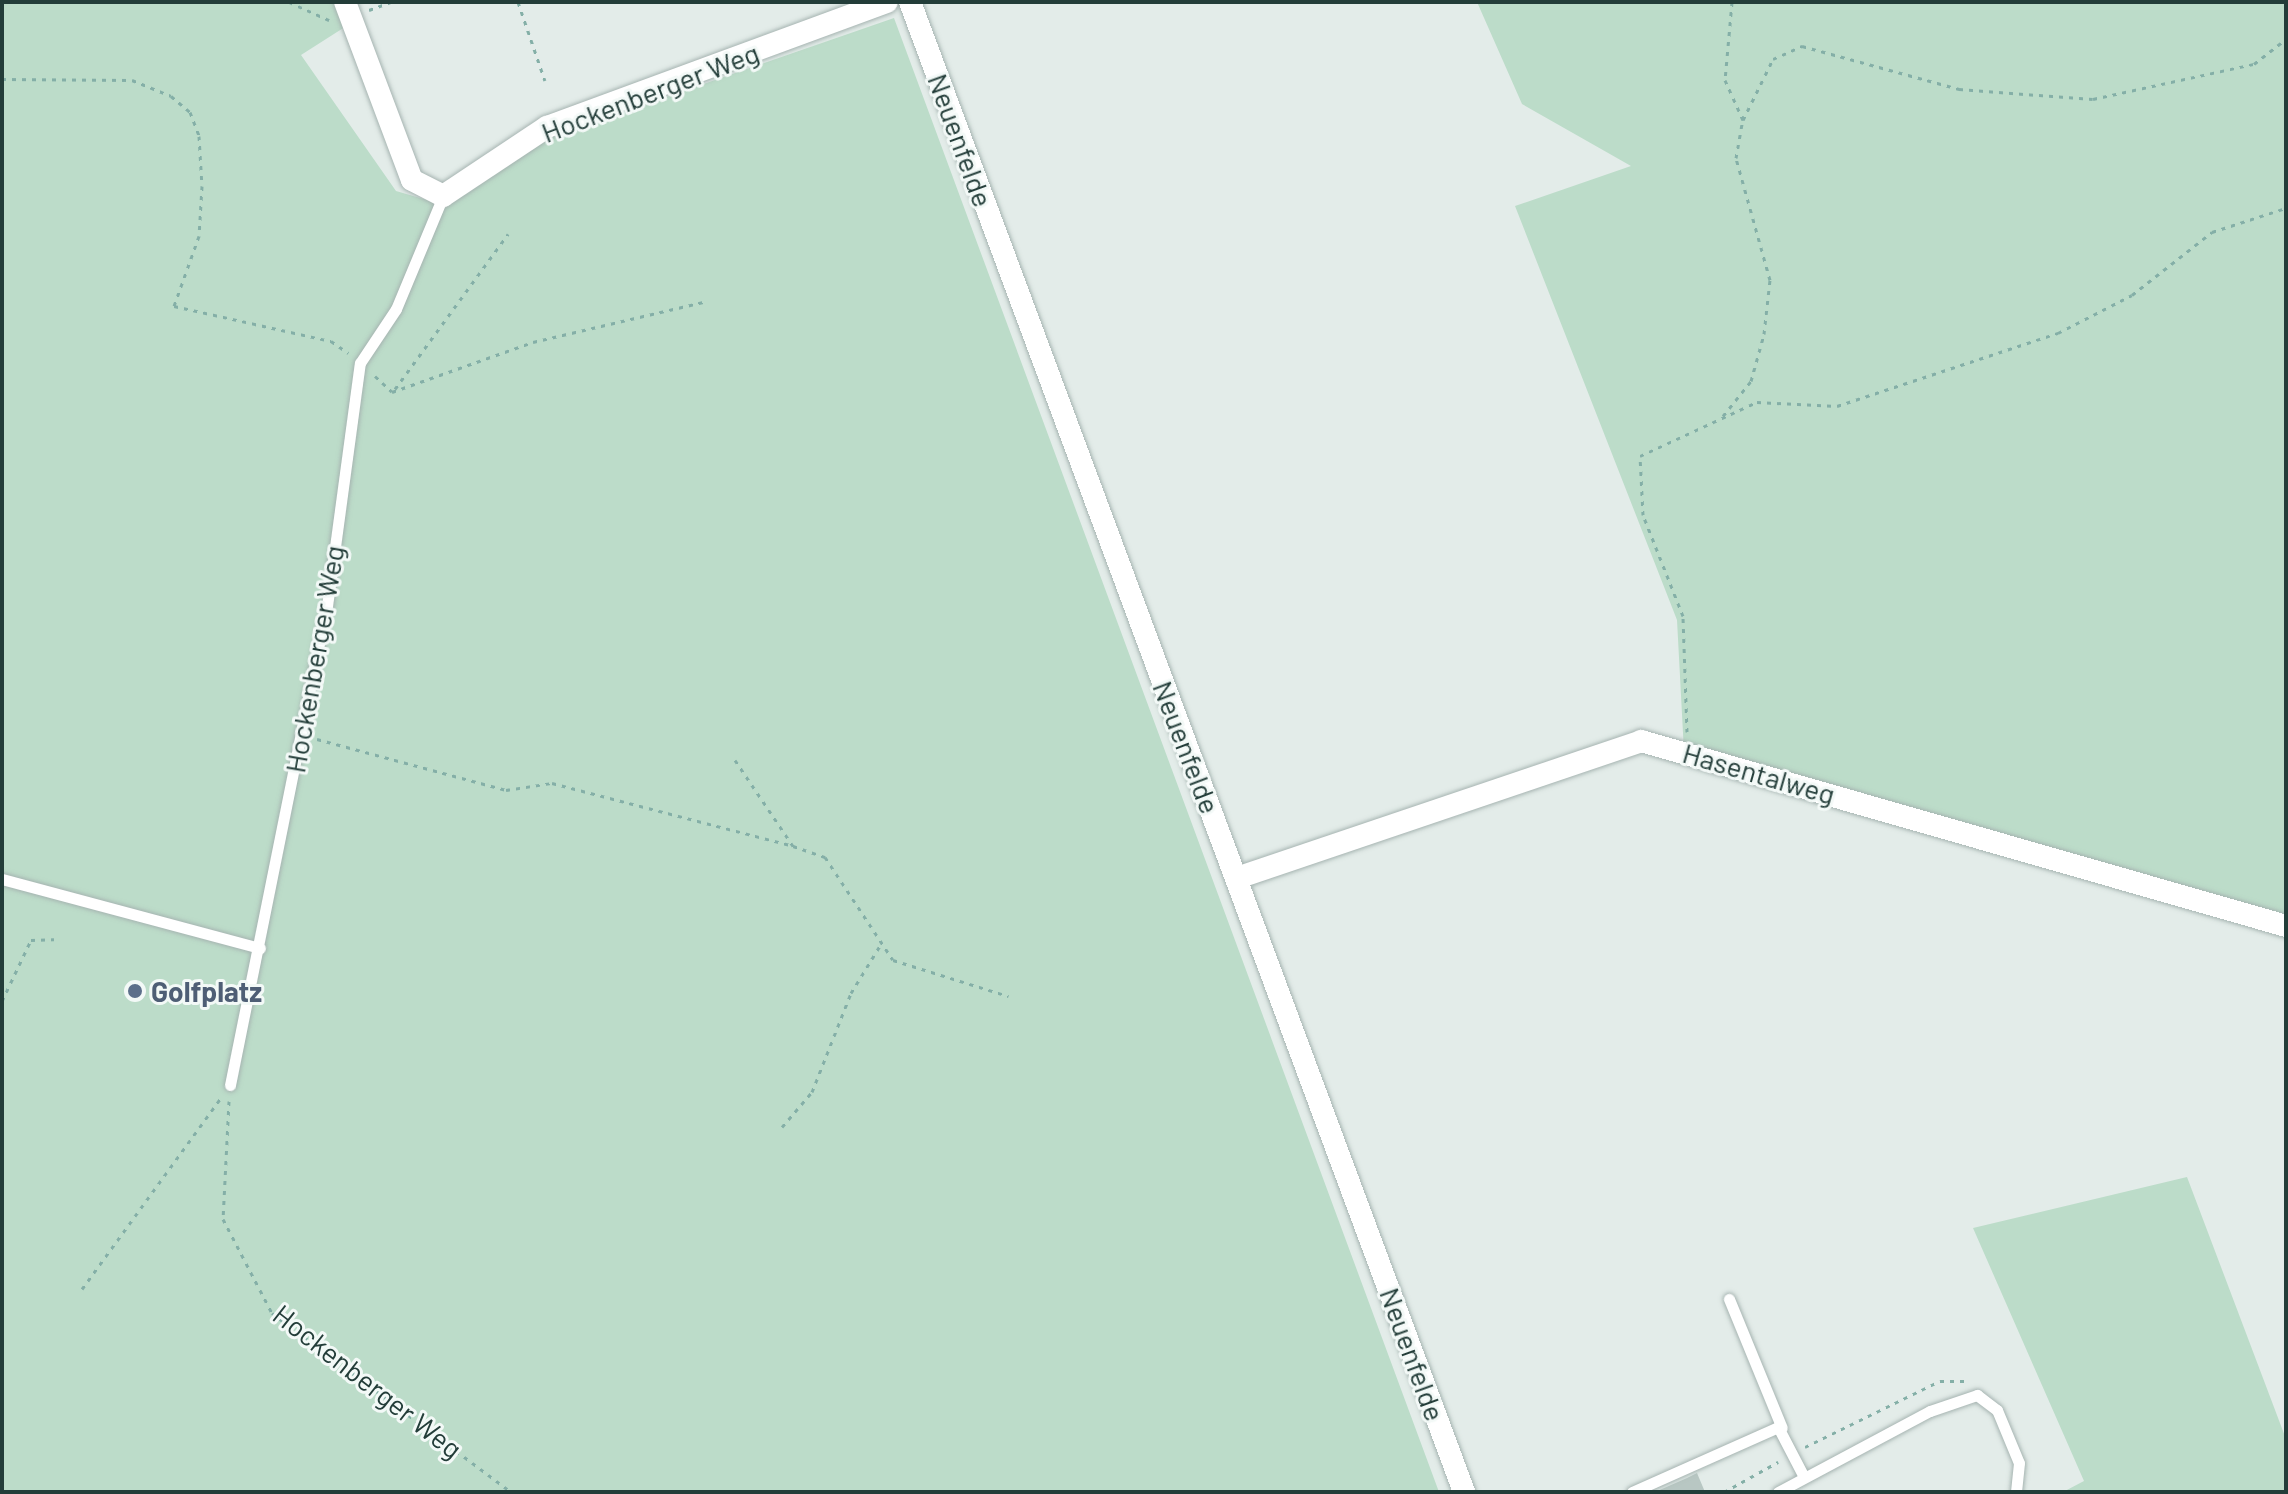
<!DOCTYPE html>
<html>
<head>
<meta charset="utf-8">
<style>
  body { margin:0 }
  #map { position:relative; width:2288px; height:1494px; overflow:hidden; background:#e3ece9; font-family:Barlow,sans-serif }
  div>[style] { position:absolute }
  .green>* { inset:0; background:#bcdcc9 }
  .building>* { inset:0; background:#b8c7c3 }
  .path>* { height:3px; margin-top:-1.5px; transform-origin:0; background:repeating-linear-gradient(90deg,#84afa7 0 4px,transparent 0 10px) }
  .roads { filter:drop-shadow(0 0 2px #a6b4b1) drop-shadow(0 0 2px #a6b4b1) }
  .lane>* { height:11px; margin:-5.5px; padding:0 5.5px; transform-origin:5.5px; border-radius:5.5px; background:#fff }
  .street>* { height:22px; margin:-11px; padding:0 11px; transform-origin:11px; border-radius:11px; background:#fff }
  .dots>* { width:22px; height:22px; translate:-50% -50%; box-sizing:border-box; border:4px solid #f3f9f7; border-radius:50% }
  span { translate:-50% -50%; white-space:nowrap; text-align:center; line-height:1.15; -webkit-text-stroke:6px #f3f9f7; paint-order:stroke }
  .street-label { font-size:28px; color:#233d39 }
  .service-label { font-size:28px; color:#4e5e75; font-weight:700 }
  .left { translate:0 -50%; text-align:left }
  .frame { position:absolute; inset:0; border:4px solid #233d39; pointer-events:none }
</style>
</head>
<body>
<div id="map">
  <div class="green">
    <div style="clip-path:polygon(2px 2px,352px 2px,359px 18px,301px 55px,396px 191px,444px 205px,554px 136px,894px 18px,1439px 1492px,2px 1492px)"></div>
    <div style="clip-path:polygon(1477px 2px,2286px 2px,2286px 916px,1684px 752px,1677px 620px,1515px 206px,1631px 166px,1522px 104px)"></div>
    <div style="clip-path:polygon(2187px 1177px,2286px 1439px,2286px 1492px,2063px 1492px,2084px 1481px,1973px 1228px)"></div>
  </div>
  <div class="building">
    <div style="clip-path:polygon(1697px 1473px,1705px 1492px,1655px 1492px,1687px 1478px)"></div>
  </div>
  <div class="path">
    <div style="left:289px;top:2px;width:44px;rotate:24.2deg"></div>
    <div style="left:518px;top:2px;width:83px;rotate:71.1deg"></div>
    <div style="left:1732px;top:2px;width:78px;rotate:95.1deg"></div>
    <div style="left:1725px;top:80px;width:44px;rotate:65.8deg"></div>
    <div style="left:369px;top:10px;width:23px;rotate:-20deg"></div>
    <div style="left:2px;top:79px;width:130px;rotate:0.4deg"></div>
    <div style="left:132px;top:80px;width:42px;rotate:22.3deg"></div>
    <div style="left:171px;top:96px;width:25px;rotate:40deg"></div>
    <div style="left:190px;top:112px;width:26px;rotate:69deg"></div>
    <div style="left:199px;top:136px;width:50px;rotate:86.6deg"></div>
    <div style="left:202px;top:186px;width:50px;rotate:93.4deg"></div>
    <div style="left:199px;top:236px;width:74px;rotate:109.7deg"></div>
    <div style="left:174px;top:306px;width:161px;rotate:12.6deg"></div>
    <div style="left:331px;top:341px;width:21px;rotate:35deg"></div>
    <div style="left:375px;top:376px;width:23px;rotate:43deg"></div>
    <div style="left:392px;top:392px;width:150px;rotate:-19.5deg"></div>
    <div style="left:533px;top:342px;width:176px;rotate:-13.2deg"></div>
    <div style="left:395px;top:389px;width:192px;rotate:-53.9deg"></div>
    <div style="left:1723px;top:416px;width:45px;rotate:-51.3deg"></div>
    <div style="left:1751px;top:381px;width:49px;rotate:-74.5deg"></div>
    <div style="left:1764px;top:334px;width:54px;rotate:-83.7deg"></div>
    <div style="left:1770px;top:280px;width:127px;rotate:-105.6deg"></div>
    <div style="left:1736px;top:158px;width:39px;rotate:-80deg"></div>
    <div style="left:1743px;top:120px;width:68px;rotate:-63.8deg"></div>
    <div style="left:1773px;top:59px;width:32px;rotate:-24deg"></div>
    <div style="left:1802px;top:46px;width:163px;rotate:15.3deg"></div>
    <div style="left:1959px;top:89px;width:134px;rotate:4.3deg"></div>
    <div style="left:2093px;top:99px;width:165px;rotate:-12.3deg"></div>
    <div style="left:2254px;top:64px;width:41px;rotate:-38deg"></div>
    <div style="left:1687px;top:732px;width:116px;rotate:-92deg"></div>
    <div style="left:1683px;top:616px;width:109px;rotate:-111.6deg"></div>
    <div style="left:1643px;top:515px;width:59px;rotate:-92.9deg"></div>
    <div style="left:1640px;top:456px;width:129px;rotate:-24.8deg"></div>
    <div style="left:1757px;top:402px;width:80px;rotate:2.9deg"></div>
    <div style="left:1837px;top:406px;width:233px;rotate:-18.3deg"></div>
    <div style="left:2058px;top:333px;width:83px;rotate:-27.2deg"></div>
    <div style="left:2132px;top:295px;width:102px;rotate:-38.2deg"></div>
    <div style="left:2212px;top:232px;width:78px;rotate:-18deg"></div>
    <div style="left:317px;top:739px;width:196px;rotate:15.1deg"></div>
    <div style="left:506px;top:790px;width:47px;rotate:-8.7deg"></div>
    <div style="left:552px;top:783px;width:249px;rotate:14.6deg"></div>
    <div style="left:735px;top:760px;width:104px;rotate:56deg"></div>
    <div style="left:793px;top:846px;width:34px;rotate:19deg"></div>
    <div style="left:825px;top:857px;width:123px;rotate:56.6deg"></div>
    <div style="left:893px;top:960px;width:121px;rotate:17.4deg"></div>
    <div style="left:2px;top:1001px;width:68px;rotate:-64.6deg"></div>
    <div style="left:31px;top:940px;width:23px;rotate:-2deg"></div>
    <div style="left:229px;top:1101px;width:118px;rotate:92.9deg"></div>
    <div style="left:223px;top:1219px;width:106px;rotate:62.5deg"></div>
    <div style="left:272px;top:1313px;width:299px;rotate:36.8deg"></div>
    <div style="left:782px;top:1127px;width:46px;rotate:-49.4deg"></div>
    <div style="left:812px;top:1092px;width:106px;rotate:-68.5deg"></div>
    <div style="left:851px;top:993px;width:57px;rotate:-58.5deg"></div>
    <div style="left:82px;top:1289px;width:236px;rotate:-54deg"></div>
    <div style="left:1805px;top:1447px;width:150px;rotate:-26.1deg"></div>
    <div style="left:1940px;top:1381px;width:27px"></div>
    <div style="left:1724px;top:1492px;width:62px;rotate:-29.1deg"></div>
  </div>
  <div class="roads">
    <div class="lane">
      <div style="left:2px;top:879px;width:267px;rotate:15deg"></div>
      <div style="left:230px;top:1085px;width:489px;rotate:-78.6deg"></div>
      <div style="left:327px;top:606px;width:245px;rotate:-82.3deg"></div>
      <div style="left:360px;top:363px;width:65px;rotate:-56.3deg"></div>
      <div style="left:396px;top:309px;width:122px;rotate:-67.4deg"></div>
      <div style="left:1729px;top:1299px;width:139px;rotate:67.7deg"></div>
      <div style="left:1632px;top:1492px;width:160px;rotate:-24deg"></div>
      <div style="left:1778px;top:1427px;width:56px;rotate:62.5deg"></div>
      <div style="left:1778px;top:1492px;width:172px;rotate:-28.1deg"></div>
      <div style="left:1930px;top:1411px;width:50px;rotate:-18.8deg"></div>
      <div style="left:1977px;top:1395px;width:25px;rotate:37deg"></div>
      <div style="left:1997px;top:1410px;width:57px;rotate:67.5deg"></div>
      <div style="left:2019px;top:1463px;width:29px;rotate:96deg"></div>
    </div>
    <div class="street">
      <div style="left:345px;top:2px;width:190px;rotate:69.4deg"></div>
      <div style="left:412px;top:180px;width:35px;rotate:27deg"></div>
      <div style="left:443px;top:196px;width:125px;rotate:-33.6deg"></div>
      <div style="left:547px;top:127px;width:362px;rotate:-20.2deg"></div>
      <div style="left:910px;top:2px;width:1590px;rotate:69.6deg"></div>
      <div style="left:1237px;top:878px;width:427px;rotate:-18.7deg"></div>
      <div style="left:1641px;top:741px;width:671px;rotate:16deg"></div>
    </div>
  </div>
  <div class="dots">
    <div style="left:135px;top:991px;background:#5c6f8a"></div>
  </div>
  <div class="street-label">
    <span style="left:650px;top:92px;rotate:-21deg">Hockenberger Weg</span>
    <span style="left:961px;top:140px;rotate:70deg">Neuenfelde</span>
    <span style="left:314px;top:659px;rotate:-80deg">Hockenberger Weg</span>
    <span style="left:1187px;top:747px;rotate:69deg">Neuenfelde</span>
    <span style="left:1759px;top:773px;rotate:16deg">Hasentalweg</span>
    <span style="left:1413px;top:1354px;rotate:70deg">Neuenfelde</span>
    <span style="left:368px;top:1381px;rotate:38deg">Hockenberger Weg</span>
  </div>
  <div class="service-label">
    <span class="left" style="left:151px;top:991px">Golfplatz</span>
  </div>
  <div class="frame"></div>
</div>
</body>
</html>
